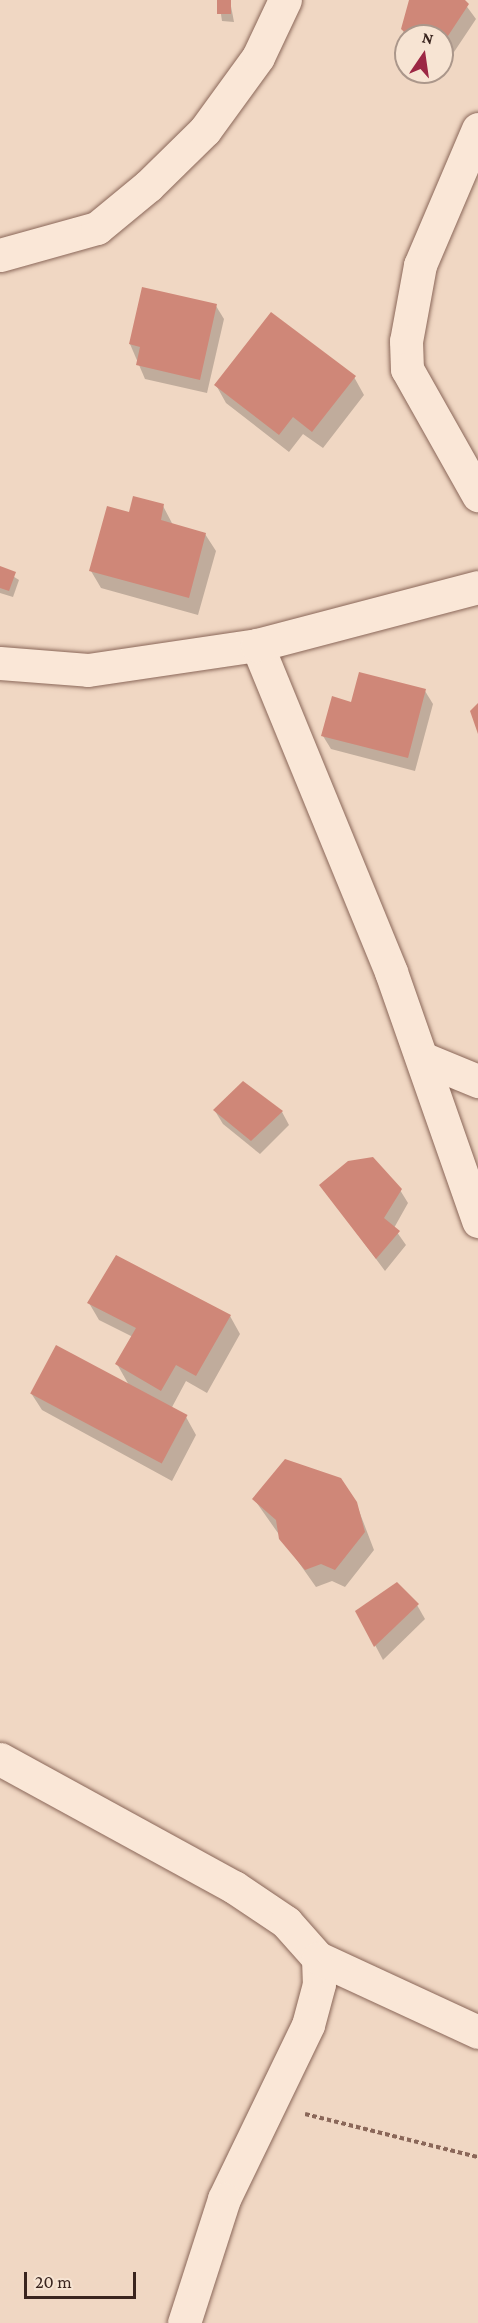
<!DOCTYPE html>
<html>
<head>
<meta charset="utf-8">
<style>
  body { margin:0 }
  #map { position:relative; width:478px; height:2323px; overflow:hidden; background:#f0d7c3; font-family:"Crimson Pro",serif }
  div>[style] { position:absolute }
  .shadow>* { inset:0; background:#0003 }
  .building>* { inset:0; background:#cf8778; transform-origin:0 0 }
  .path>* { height:4px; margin-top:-2px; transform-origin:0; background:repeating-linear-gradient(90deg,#8a6759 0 4.5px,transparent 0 7.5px) }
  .roads { filter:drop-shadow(0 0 2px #8a6759) drop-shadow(0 0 2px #8a6759) }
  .minor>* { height:33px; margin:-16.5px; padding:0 16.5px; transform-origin:16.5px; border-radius:16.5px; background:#fae7d7 }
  span { translate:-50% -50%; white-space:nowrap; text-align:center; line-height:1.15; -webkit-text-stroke:4.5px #f7e4d3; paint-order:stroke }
  .north { position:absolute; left:394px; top:24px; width:60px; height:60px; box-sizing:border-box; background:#f7e4d3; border:2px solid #ab978b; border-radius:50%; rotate:13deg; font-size:16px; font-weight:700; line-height:24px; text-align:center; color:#3a241e }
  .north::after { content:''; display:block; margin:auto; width:21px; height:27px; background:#9c2744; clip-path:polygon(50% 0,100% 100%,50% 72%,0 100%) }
  .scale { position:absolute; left:24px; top:2272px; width:112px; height:27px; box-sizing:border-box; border:3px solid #3a241e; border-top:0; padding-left:8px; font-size:18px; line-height:21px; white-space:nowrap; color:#3a241e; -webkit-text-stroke:4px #f7e4d3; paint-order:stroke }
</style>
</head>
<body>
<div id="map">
  <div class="shadow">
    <div style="clip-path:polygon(410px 0,462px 0,476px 19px,442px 70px,442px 36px,406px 36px,402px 29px)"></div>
    <div style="clip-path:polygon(219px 1px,230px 1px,234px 22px,222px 21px)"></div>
    <div style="clip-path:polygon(216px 306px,224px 319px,207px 393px,145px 379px,130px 344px)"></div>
    <div style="clip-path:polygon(354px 377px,364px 395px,323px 448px,303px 434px,289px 452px,226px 403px,216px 385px)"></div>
    <div style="clip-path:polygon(163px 506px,173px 525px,205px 534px,216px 551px,198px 615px,101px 588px,91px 571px,130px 513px)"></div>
    <div style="clip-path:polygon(0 568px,19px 580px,13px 597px,0 593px)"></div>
    <div style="clip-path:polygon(425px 691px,433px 704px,415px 771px,331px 749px,323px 736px,352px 703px)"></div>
    <div style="clip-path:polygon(215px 1111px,282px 1112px,289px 1125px,260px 1154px,223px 1124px)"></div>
    <div style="clip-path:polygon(321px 1185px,400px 1190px,408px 1203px,394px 1228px,406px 1245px,385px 1271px)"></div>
    <div style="clip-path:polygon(89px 1303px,230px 1316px,240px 1334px,207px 1393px,186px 1381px,171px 1409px,186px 1417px,196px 1435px,172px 1481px,42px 1410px,31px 1393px,130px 1387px,117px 1364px,133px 1337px,99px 1320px)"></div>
    <div style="clip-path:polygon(254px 1499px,356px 1503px,374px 1550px,345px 1587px,332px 1581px,316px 1587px)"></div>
    <div style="clip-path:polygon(417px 1605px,425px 1619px,383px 1660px,357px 1611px)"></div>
  </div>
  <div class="building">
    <div style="left:217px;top:0;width:14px;height:14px"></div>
    <div style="clip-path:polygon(409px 0,465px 0,469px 4px,442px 45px,442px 36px,409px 36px,401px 29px)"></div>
    <div style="clip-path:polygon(142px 287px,217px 304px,200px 380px,136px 365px,140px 347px,129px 344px)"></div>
    <div style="clip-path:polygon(271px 312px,356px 376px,312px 432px,293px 417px,279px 435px,214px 385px)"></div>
    <div style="clip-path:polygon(133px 496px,164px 504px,161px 520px,206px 533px,189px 598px,89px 571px,107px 506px,129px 512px)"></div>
    <div style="clip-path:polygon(0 566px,16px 572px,9px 591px,0 588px)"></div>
    <div style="clip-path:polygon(359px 672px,426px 689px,408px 758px,321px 736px,332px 696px,351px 702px)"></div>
    <div style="clip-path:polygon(478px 703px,478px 734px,470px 711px)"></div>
    <div style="clip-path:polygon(243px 1081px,283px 1111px,251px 1141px,213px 1110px)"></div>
    <div style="clip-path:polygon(373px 1157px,402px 1189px,384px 1218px,400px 1231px,376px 1259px,319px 1185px,348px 1161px)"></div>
    <div style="clip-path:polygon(116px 1255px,231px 1315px,196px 1376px,176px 1365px,161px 1391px,115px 1364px,136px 1328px,87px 1303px)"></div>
    <div style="left:56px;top:1345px;width:149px;height:55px;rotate:28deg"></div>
    <div style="clip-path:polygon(285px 1459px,341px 1478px,357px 1502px,365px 1532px,335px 1570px,321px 1564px,305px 1570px,279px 1539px,276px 1520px,252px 1499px)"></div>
    <div style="clip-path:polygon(397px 1582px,419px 1604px,374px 1647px,355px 1611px)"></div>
  </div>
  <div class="path">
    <div style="left:305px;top:2114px;width:178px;rotate:14deg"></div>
  </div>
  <div class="roads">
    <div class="minor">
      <div style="left:478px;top:129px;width:148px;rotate:113.1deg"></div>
      <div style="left:420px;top:265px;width:77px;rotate:100.4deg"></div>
      <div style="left:406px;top:341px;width:28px;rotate:88deg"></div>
      <div style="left:407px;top:369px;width:145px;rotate:60.6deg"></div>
      <div style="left:0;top:255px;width:101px;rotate:-15.6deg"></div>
      <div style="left:97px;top:228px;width:66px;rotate:-39.5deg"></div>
      <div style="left:148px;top:186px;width:80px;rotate:-44.5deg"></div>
      <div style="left:205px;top:130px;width:90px;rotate:-54deg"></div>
      <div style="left:258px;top:57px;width:63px;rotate:-64.7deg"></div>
      <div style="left:257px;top:645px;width:353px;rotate:67.7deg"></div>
      <div style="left:391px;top:972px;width:264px;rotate:70.7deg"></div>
      <div style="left:0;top:663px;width:88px;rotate:4.5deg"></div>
      <div style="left:88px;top:670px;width:171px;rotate:-8.4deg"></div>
      <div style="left:257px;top:645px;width:228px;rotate:-14.7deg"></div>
      <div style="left:422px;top:1058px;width:61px;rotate:22.3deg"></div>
      <div style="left:0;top:1759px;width:267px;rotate:28.7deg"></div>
      <div style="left:234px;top:1887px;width:63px;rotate:33.9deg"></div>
      <div style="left:286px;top:1922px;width:48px;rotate:48.4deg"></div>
      <div style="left:318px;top:1958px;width:26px;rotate:88deg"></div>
      <div style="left:319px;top:1984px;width:42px;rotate:105deg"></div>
      <div style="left:308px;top:2025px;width:193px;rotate:115.8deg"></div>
      <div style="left:224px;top:2199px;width:130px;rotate:107.9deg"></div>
      <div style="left:318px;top:1958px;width:176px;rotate:24.8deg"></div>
    </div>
  </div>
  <div class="north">N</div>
  <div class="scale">20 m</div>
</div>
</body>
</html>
